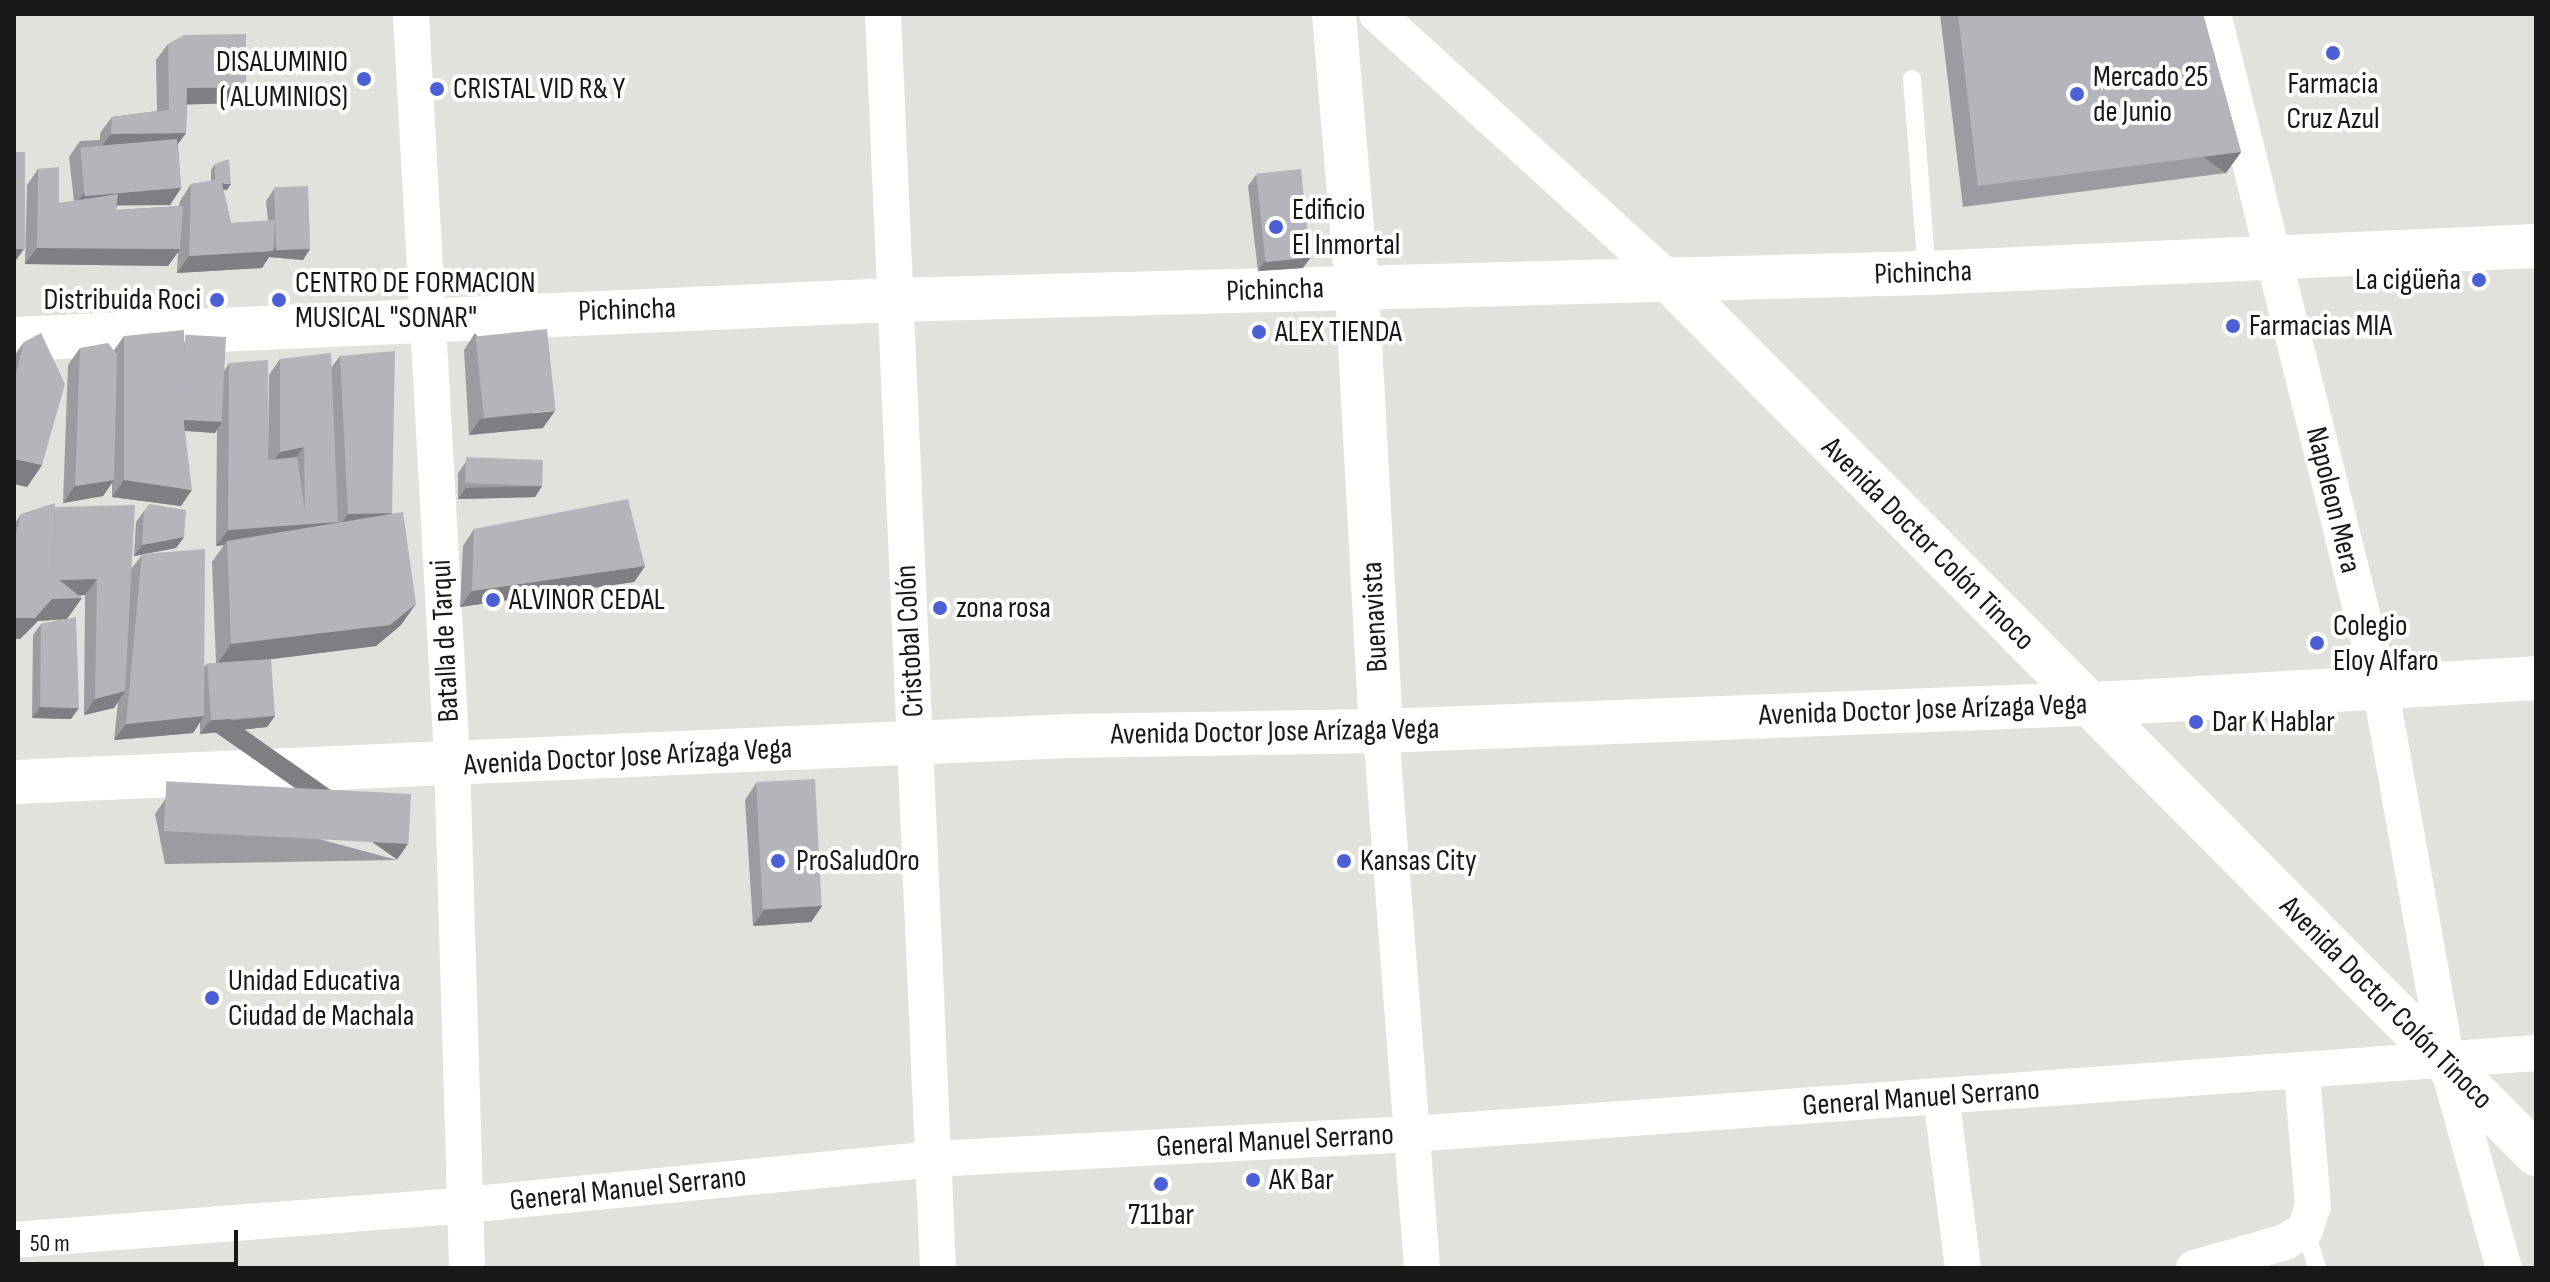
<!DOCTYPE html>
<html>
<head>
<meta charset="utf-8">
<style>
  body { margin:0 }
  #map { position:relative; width:2550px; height:1282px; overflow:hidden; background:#e0e2db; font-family:"Sofia Sans Condensed",sans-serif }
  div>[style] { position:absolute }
  .lane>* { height:18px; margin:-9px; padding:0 9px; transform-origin:9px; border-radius:9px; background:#fff }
  .street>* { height:36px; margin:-18px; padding:0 18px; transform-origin:18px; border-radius:18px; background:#fff }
  .secondary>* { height:44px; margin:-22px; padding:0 22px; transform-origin:22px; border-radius:22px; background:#fff }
  .wall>* { inset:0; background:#9a9ca1 }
  .shaded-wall>* { inset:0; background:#7d7f83; transform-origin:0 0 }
  .building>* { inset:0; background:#b3b5bb; transform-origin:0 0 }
  .dots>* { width:22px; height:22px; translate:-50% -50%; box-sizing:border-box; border:4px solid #fffffe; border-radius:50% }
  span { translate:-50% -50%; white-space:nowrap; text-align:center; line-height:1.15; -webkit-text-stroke:8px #fffffe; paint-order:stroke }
  .poi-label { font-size:30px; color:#181917 }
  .right { translate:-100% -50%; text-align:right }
  .left { translate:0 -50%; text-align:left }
  .street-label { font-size:30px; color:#181917 }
  .frame { position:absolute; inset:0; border:16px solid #181917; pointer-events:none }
  .scale { position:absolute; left:16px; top:1230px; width:222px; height:36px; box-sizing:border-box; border:4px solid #181917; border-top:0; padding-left:10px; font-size:24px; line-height:28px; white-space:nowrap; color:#181917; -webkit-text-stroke:6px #fffffe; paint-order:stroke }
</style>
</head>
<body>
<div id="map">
  <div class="lane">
    <div style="left:1912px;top:79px;width:195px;rotate:85.6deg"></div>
    <div style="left:2305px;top:1230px;width:40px;rotate:72deg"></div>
  </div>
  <div class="street">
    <div style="left:411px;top:14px;width:746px;rotate:86.85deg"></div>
    <div style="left:452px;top:759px;width:509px;rotate:88.31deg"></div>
    <div style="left:883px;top:14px;width:1255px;rotate:87.49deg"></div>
    <div style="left:1377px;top:14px;width:392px;rotate:42.3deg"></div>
    <div style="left:2213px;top:14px;width:692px;rotate:76.04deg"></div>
    <div style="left:2380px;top:686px;width:383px;rotate:79.9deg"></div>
    <div style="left:2447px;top:1063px;width:213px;rotate:74.5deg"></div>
    <div style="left:1381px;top:731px;width:539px;rotate:85.63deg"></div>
    <div style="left:1941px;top:1096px;width:173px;rotate:82.7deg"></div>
    <div style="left:14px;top:1240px;width:452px;rotate:-4.4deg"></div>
    <div style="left:465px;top:1205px;width:471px;rotate:-5.6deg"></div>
    <div style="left:934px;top:1159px;width:479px;rotate:-3deg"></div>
    <div style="left:1412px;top:1134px;width:1127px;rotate:-4.12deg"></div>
    <div style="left:2194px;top:1268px;width:95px;rotate:-15.9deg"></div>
    <div style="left:2285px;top:1242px;width:23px;rotate:-31deg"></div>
    <div style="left:2305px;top:1230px;width:25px;rotate:-72deg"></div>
    <div style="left:2313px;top:1206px;width:132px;rotate:-94.8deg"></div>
  </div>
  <div class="secondary">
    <div style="left:1334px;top:14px;width:275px;rotate:85.2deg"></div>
    <div style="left:1357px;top:288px;width:444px;rotate:86.9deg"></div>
    <div style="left:1667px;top:278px;width:1234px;rotate:45.23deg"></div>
    <div style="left:14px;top:339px;width:880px;rotate:-2.54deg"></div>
    <div style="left:893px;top:300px;width:1034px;rotate:-1.5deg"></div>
    <div style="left:1927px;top:273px;width:610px;rotate:-2.54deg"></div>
    <div style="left:14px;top:782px;width:1055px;rotate:-2.5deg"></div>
    <div style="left:1068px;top:736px;width:313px;rotate:-0.9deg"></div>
    <div style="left:1381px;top:731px;width:755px;rotate:-2.2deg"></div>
    <div style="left:2135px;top:702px;width:402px;rotate:-3.4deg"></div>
  </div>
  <div class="wall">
    <div style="clip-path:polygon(1940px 14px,2203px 14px,2241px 152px,2226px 173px,1963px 207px)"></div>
    <div style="clip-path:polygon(168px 44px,235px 103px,187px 104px,186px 133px,178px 144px,181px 188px,170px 205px,117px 205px,116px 210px,179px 206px,180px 201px,191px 184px,211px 181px,211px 170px,215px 164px,227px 190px,223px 189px,231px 223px,268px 221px,266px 201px,274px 189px,310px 249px,303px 260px,269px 257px,262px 268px,177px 273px,178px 252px,168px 266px,25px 264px,27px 185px,38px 169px,59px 203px,74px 201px,69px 157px,80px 141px,100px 140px,100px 133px,112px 117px,157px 111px,156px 60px)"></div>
    <div style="clip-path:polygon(1256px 175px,1303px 268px,1258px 271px,1248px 186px)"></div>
    <div style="clip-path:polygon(475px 333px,543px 428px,469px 435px,464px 350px)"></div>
    <div style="clip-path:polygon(124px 336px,184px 342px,225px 370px,229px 363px,268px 460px,269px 375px,280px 359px,331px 368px,340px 356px,392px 513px,401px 625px,376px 646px,264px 660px,275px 716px,267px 727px,200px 734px,200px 722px,193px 733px,114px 740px,118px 702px,114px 708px,84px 715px,85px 595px,79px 596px,67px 618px,71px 719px,32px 718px,33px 635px,41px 624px,65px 619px,38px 621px,20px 639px,14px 639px,14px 525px,21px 514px,55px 507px,131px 569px,142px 555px,134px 556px,136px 522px,144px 511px,184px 537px,176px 548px,143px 554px,204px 667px,207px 664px,216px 663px,212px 562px,224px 545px,216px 546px,217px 429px,215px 433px,185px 431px,181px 506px,112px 497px,112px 483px,103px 496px,63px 503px,68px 365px,80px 348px,114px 350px)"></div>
    <div style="clip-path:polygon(24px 342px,42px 465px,27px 487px,14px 484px,14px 356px)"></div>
    <div style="clip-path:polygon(466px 462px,542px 486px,535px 497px,458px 499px,458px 473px)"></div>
    <div style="clip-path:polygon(474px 529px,645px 566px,634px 582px,460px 607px,463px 546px)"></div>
    <div style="clip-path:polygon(756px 783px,822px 906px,811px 922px,753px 926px,745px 800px)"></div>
    <div style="clip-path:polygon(166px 798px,397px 860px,165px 864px,155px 814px)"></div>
  </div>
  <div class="shaded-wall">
    <div style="clip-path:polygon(246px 87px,235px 103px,176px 105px,187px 88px)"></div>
    <div style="clip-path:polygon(186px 133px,174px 149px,99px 150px,111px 134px)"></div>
    <div style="left:2241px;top:152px;width:26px;height:265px;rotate:126deg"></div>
    <div style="clip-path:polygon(215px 183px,231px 184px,227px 190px,211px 188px)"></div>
    <div style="clip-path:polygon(181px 188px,170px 205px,74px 206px,86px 190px)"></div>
    <div style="clip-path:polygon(277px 246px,310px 249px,303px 260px,269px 257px,262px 268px,177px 273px,189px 256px,273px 251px)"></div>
    <div style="clip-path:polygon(37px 248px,180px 249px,168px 266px,25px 264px)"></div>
    <div style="clip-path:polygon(14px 249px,24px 249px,14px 263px)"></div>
    <div style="clip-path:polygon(1311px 257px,1303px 268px,1258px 271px,1266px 259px)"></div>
    <div style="clip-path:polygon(555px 411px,543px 428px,469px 435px,480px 419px)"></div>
    <div style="clip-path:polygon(183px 419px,222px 422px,215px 433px,176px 430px)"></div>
    <div style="clip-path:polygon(304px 447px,292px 463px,269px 468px,280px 452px)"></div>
    <div style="clip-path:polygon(14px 459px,42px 465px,27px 487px,14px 484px)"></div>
    <div style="clip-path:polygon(114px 480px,103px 496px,63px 503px,75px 486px)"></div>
    <div style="clip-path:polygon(124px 480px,192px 490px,181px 506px,112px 497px)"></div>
    <div style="clip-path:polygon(542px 486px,535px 497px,458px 499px,466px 488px)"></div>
    <div style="clip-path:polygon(392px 513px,336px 531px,348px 514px)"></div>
    <div style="clip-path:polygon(338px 522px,327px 538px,227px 541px,224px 545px,216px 546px,228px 530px)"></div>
    <div style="clip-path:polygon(184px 537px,176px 548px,134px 556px,142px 545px)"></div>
    <div style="clip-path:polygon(645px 566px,634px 582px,460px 607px,472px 591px)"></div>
    <div style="clip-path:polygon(97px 579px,85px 595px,39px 596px,50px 580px)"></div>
    <div style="clip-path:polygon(82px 598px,67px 619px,38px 621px,20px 639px,14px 639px,14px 618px,52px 599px)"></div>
    <div style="clip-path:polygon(416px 604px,401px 625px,376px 646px,216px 666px,231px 644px)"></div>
    <div style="clip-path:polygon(125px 691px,114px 708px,84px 715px,95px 699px)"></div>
    <div style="clip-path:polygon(40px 707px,79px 708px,71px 719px,32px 718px)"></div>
    <div style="clip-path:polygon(204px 716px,193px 733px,114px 740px,126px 724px)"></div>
    <div style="clip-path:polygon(275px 716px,267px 727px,200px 734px,208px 723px)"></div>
    <div style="left:408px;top:844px;width:19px;height:232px;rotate:125deg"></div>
    <div style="clip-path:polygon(822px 906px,811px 922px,753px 926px,764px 910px)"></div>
  </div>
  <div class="building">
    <div style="clip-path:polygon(1958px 14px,2203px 14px,2241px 152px,1978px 186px)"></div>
    <div style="clip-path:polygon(246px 34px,246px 87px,187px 88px,186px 133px,111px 134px,112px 117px,169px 110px,168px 44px,184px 35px)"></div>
    <div style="left:177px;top:139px;width:49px;height:97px;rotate:85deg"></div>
    <div style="left:14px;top:152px;width:11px;height:97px"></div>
    <div style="clip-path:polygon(229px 159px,231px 184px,222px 183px,221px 179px,215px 180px,215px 164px)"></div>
    <div style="clip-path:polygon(59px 167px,59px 203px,118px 194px,116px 210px,183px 206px,180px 249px,37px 248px,38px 169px)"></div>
    <div style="left:1301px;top:169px;width:89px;height:45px;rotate:84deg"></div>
    <div style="clip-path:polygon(221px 179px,231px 223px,275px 220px,273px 251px,189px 256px,191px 184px)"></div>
    <div style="left:308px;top:186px;width:63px;height:34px;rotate:88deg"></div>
    <div style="left:547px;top:329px;width:82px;height:72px;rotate:84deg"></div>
    <div style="clip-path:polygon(184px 330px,184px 423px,192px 490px,124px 480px,124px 336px)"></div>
    <div style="clip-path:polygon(41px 333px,65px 384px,42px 465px,14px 459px,14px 382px,24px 342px)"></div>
    <div style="left:226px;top:337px;width:85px;height:41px;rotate:93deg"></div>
    <div style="clip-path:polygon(108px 343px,117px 354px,114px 480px,75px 486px,80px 348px)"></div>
    <div style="clip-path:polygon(395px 351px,392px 513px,348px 514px,340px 356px)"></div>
    <div style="clip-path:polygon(331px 353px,338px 522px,228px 530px,229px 363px,268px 360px,268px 460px,297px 457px,305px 511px,304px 447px,280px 452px,280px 359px)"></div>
    <div style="left:543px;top:460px;width:26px;height:77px;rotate:92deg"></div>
    <div style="clip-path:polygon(628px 499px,645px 566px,472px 591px,474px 529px)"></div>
    <div style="clip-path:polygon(55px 503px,53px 575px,82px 598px,52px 599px,35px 618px,14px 618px,14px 542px,21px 514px)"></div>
    <div style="clip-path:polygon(149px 504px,186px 510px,184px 537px,142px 545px,144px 511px)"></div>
    <div style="clip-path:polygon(135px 505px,125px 691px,95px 699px,97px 579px,59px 580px,53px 575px,55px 507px)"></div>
    <div style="clip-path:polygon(403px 512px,416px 604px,390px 625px,231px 644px,227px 541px)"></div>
    <div style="clip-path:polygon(205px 549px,204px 716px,126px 724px,142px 554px)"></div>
    <div style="clip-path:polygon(76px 617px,79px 708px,40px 707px,41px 624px)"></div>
    <div style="left:271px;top:659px;width:57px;height:64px;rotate:86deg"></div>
    <div style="left:815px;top:779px;width:127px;height:59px;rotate:87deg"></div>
    <div style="left:411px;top:794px;width:50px;height:245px;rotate:93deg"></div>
  </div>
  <div class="dots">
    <div style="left:2333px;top:53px;background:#4c60d5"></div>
    <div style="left:364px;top:79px;background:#4c60d5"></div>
    <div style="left:437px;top:89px;background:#4c60d5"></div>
    <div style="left:2077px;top:94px;background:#4c60d5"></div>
    <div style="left:1276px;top:227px;background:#4c60d5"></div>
    <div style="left:2479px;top:280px;background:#4c60d5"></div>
    <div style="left:217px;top:300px;background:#4c60d5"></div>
    <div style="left:279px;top:300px;background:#4c60d5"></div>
    <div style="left:2233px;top:326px;background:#4c60d5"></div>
    <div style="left:1259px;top:332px;background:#4c60d5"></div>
    <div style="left:493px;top:600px;background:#4c60d5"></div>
    <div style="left:940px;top:608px;background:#4c60d5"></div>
    <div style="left:2317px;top:643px;background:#4c60d5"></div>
    <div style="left:2196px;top:722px;background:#4c60d5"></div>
    <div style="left:778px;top:861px;background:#4c60d5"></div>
    <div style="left:1344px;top:861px;background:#4c60d5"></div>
    <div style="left:212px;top:998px;background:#4c60d5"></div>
    <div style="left:1253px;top:1180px;background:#4c60d5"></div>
    <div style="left:1161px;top:1184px;background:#4c60d5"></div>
  </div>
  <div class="poi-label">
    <span class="right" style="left:348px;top:79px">DISALUMINIO<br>( ALUMINIOS)</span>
    <span class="left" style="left:2093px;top:94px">Mercado 25<br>de Junio</span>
    <span style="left:2333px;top:101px">Farmacia<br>Cruz Azul</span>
    <span class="left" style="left:453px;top:89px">CRISTAL VID R&amp; Y</span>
    <span class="left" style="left:1292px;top:227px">Edificio<br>El Inmortal</span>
    <span class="right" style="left:2461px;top:280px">La cigüeña</span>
    <span class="left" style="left:295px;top:300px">CENTRO DE FORMACION<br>MUSICAL "SONAR"</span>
    <span class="right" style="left:201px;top:300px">Distribuida Roci</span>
    <span class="left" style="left:2249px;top:326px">Farmacias MIA</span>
    <span class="left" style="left:1275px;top:332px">ALEX TIENDA</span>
    <span class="left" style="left:509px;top:600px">ALVINOR CEDAL</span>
    <span class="left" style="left:956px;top:608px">zona rosa</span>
    <span class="left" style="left:2333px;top:643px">Colegio<br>Eloy Alfaro</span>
    <span class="left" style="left:2212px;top:722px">Dar K Hablar</span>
    <span class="left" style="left:796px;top:861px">ProSaludOro</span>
    <span class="left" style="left:1360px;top:861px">Kansas City</span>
    <span class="left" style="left:228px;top:998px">Unidad Educativa<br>Ciudad de Machala</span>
    <span class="left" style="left:1269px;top:1180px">AK Bar</span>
    <span style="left:1161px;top:1215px">711bar</span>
  </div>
  <div class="street-label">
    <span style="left:1923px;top:273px;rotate:-2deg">Pichincha</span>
    <span style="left:1275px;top:290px;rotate:-2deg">Pichincha</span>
    <span style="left:627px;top:310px;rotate:-2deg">Pichincha</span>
    <span style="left:2333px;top:500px;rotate:76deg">Napoleon Mera</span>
    <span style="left:1928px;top:544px;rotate:45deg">Avenida Doctor Colón Tinoco</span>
    <span style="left:1375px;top:617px;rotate:-93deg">Buenavista</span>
    <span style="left:445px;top:641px;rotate:-93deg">Batalla de Tarqui</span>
    <span style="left:910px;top:641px;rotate:-93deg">Cristobal Colón</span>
    <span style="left:1923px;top:710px;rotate:-2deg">Avenida Doctor Jose Arízaga Vega</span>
    <span style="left:1275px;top:732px;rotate:-1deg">Avenida Doctor Jose Arízaga Vega</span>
    <span style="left:628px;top:757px;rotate:-3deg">Avenida Doctor Jose Arízaga Vega</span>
    <span style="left:2386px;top:1003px;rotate:45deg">Avenida Doctor Colón Tinoco</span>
    <span style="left:1921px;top:1098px;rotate:-4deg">General Manuel Serrano</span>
    <span style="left:1275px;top:1141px;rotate:-3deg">General Manuel Serrano</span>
    <span style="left:628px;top:1189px;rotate:-6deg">General Manuel Serrano</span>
  </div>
  <div class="frame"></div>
  <div class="scale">50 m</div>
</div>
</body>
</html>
